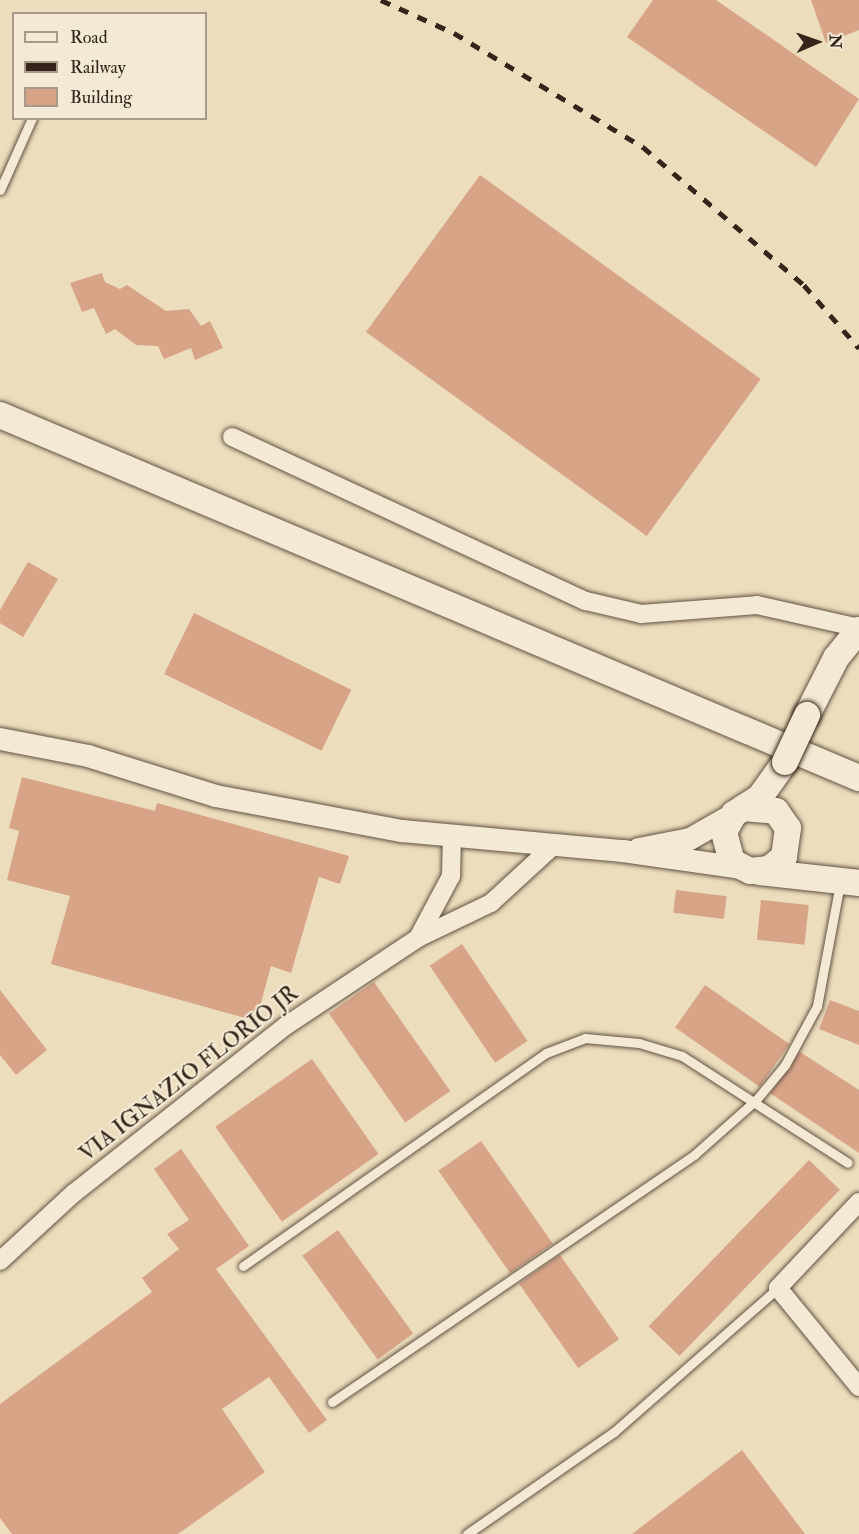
<!DOCTYPE html>
<html>
<head>
<meta charset="utf-8">
<style>
  body { margin:0 }
  #map { position:relative; width:859px; height:1534px; overflow:hidden; background:#ecddbd; font-family:"IM FELL Double Pica",serif }
  div>[style] { position:absolute }
  .building>* { inset:0; background:#d8a488; transform-origin:0 0 }
  .roads { filter:drop-shadow(0 0 2px #625243) drop-shadow(0 0 2px #625243) }
  .service>* { height:9px; margin:-4.5px; padding:0 4.5px; transform-origin:4.5px; border-radius:4.5px; background:#f3e9d4 }
  .minor>* { height:18px; margin:-9px; padding:0 9px; transform-origin:9px; border-radius:9px; background:#f3e9d4 }
  .tertiary>* { height:22px; margin:-11px; padding:0 11px; transform-origin:11px; border-radius:11px; background:#f3e9d4 }
  .secondary>* { height:26px; margin:-13px; padding:0 13px; transform-origin:13px; border-radius:13px; background:#f3e9d4 }
  .rail>* { height:4.5px; margin-top:-2.25px; transform-origin:0; background:repeating-linear-gradient(90deg,#34241a 0 10px,transparent 0 20px) }
  .bridges { filter:drop-shadow(0 0 2px #34241a) drop-shadow(0 0 2px #34241a) }
  .secondary-bridge>* { height:26px; margin:-13px; padding:0 13px; transform-origin:13px; border-radius:13px; background:#f3e9d4 }
  span { translate:-50% -50%; white-space:nowrap; text-align:center; line-height:1.15; -webkit-text-stroke:4.5px #f3e9d4; paint-order:stroke }
  .street-label { font-size:22px; color:#34241a }
  .legend { position:absolute; left:12px; top:12px; width:195px; height:108px; box-sizing:border-box; background:#f3e9d4; border:2px solid #a79a8a; margin:0; padding:8px 10px; list-style:none; font-size:18px; color:#34241a }
  .legend li { display:flex; align-items:center; gap:12px; height:30px }
  .legend b { width:30px; border:2px solid #a79a8a }
  .north { position:absolute; left:787px; top:12px; width:60px; height:60px; -webkit-text-stroke:4px #f3e9d4; paint-order:stroke; rotate:88deg; font-size:16px; font-weight:700; line-height:24px; text-align:center; color:#34241a }
  .north::after { content:''; display:block; margin:auto; width:21px; height:27px; background:#34241a; clip-path:polygon(50% 0,100% 100%,50% 72%,0 100%) }
</style>
</head>
<body>
<div id="map">
  <div class="building">
    <div style="clip-path:polygon(653px 0,716px 0,859px 99px,816px 167px,627px 37px)"></div>
    <div style="clip-path:polygon(811px 0,859px 0,859px 30px,826px 43px)"></div>
    <div style="left:480px;top:175px;width:347px;height:194px;rotate:36deg"></div>
    <div style="clip-path:polygon(102px 273px,105px 282px,120px 289px,127px 285px,166px 311px,189px 309px,201px 326px,210px 321px,223px 348px,195px 360px,191px 348px,164px 359px,158px 346px,136px 345px,115px 329px,106px 334px,94px 308px,82px 312px,70px 283px)"></div>
    <div style="clip-path:polygon(28px 562px,58px 579px,23px 637px,0 623px,0 610px)"></div>
    <div style="left:194px;top:613px;width:175px;height:68px;rotate:26deg"></div>
    <div style="clip-path:polygon(22px 777px,155px 811px,157px 803px,349px 856px,340px 884px,319px 877px,291px 973px,271px 966px,256px 1021px,51px 964px,70px 896px,7px 880px,19px 831px,9px 828px)"></div>
    <div style="left:676px;top:890px;width:51px;height:23px;rotate:7deg"></div>
    <div style="left:761px;top:900px;width:48px;height:40px;rotate:6deg"></div>
    <div style="left:462px;top:944px;width:117px;height:39px;rotate:56deg"></div>
    <div style="left:374px;top:982px;width:133px;height:55px;rotate:55deg"></div>
    <div style="left:705px;top:985px;width:103px;height:52px;rotate:35deg"></div>
    <div style="clip-path:polygon(0 990px,47px 1050px,16px 1075px,0 1055px)"></div>
    <div style="clip-path:polygon(830px 1000px,859px 1011px,859px 1045px,819px 1029px)"></div>
    <div style="clip-path:polygon(800px 1052px,859px 1090px,859px 1153px,770px 1093px)"></div>
    <div style="left:312px;top:1059px;width:116px;height:118px;rotate:55deg"></div>
    <div style="left:481px;top:1141px;width:125px;height:52px;rotate:55deg"></div>
    <div style="clip-path:polygon(181px 1149px,249px 1246px,216px 1269px,327px 1420px,309px 1433px,269px 1377px,222px 1409px,265px 1472px,178px 1534px,12px 1534px,0 1518px,0 1404px,152px 1292px,142px 1278px,179px 1249px,167px 1234px,189px 1220px,154px 1169px)"></div>
    <div style="left:809px;top:1160px;width:43px;height:231px;rotate:44deg"></div>
    <div style="left:338px;top:1230px;width:128px;height:44px;rotate:54deg"></div>
    <div style="left:560px;top:1255px;width:103px;height:50px;rotate:55deg"></div>
    <div style="clip-path:polygon(742px 1450px,805px 1534px,632px 1534px)"></div>
  </div>
  <div class="roads">
    <div class="service">
      <div style="left:0;top:190px;width:79px;rotate:-66deg"></div>
      <div style="left:243px;top:1266px;width:370px;rotate:-35.1deg"></div>
      <div style="left:546px;top:1053px;width:42px;rotate:-21deg"></div>
      <div style="left:585px;top:1038px;width:54px;rotate:5.3deg"></div>
      <div style="left:639px;top:1043px;width:45px;rotate:16.8deg"></div>
      <div style="left:682px;top:1056px;width:197px;rotate:32.8deg"></div>
      <div style="left:332px;top:1402px;width:438px;rotate:-34.3deg"></div>
      <div style="left:694px;top:1155px;width:83px;rotate:-41.6deg"></div>
      <div style="left:756px;top:1100px;width:45px;rotate:-50.4deg"></div>
      <div style="left:785px;top:1065px;width:67px;rotate:-61.5deg"></div>
      <div style="left:817px;top:1006px;width:125px;rotate:-79.4deg"></div>
      <div style="left:467px;top:1534px;width:179px;rotate:-34.8deg"></div>
      <div style="left:614px;top:1432px;width:218px;rotate:-41.3deg"></div>
    </div>
    <div class="minor">
      <div style="left:232px;top:437px;width:390px;rotate:24.9deg"></div>
      <div style="left:586px;top:601px;width:57px;rotate:13.3deg"></div>
      <div style="left:641px;top:614px;width:116px;rotate:-4.4deg"></div>
      <div style="left:757px;top:605px;width:105px;rotate:12.7deg"></div>
      <div style="left:418px;top:938px;width:70px;rotate:-62deg"></div>
      <div style="left:451px;top:876px;width:40px;rotate:-88.6deg"></div>
      <div style="left:859px;top:1202px;width:118px;rotate:133.3deg"></div>
      <div style="left:778px;top:1288px;width:128px;rotate:50.7deg"></div>
      <div style="left:0;top:1261px;width:100px;rotate:-42.6deg"></div>
      <div style="left:74px;top:1193px;width:271px;rotate:-38.3deg"></div>
      <div style="left:287px;top:1025px;width:157px;rotate:-33.6deg"></div>
      <div style="left:418px;top:938px;width:81px;rotate:-25.6deg"></div>
      <div style="left:491px;top:903px;width:84px;rotate:-42.6deg"></div>
    </div>
    <div class="tertiary">
      <div style="left:0;top:739px;width:90px;rotate:10.9deg"></div>
      <div style="left:88px;top:756px;width:134px;rotate:17.4deg"></div>
      <div style="left:216px;top:796px;width:189px;rotate:10.7deg"></div>
      <div style="left:402px;top:831px;width:222px;rotate:5.2deg"></div>
      <div style="left:623px;top:851px;width:119px;rotate:8.2deg"></div>
      <div style="left:639px;top:849px;width:52px;rotate:-11.1deg"></div>
      <div style="left:690px;top:839px;width:51px;rotate:-29.6deg"></div>
    </div>
    <div class="secondary">
      <div style="left:0;top:415px;width:933px;rotate:22.91deg"></div>
      <div style="left:807px;top:715px;width:64px;rotate:-63deg"></div>
      <div style="left:836px;top:658px;width:36px;rotate:-51deg"></div>
      <div style="left:743px;top:808px;width:33px;rotate:5deg"></div>
      <div style="left:776px;top:811px;width:21px;rotate:55deg"></div>
      <div style="left:788px;top:828px;width:29px;rotate:98deg"></div>
      <div style="left:784px;top:857px;width:19px;rotate:141deg"></div>
      <div style="left:769px;top:869px;width:19px;rotate:174deg"></div>
      <div style="left:750px;top:871px;width:20px;rotate:-153deg"></div>
      <div style="left:732px;top:862px;width:31px;rotate:-105deg"></div>
      <div style="left:724px;top:832px;width:21px;rotate:-61deg"></div>
      <div style="left:734px;top:814px;width:31px;rotate:-33deg"></div>
      <div style="left:760px;top:797px;width:43px;rotate:-54.5deg"></div>
      <div style="left:760px;top:872px;width:100px;rotate:6.3deg"></div>
    </div>
  </div>
  <div class="rail">
    <div style="left:381px;top:0;width:80px;rotate:24.3deg"></div>
    <div style="left:454px;top:33px;width:221px;rotate:31.1deg"></div>
    <div style="left:643px;top:147px;width:212px;rotate:40.6deg"></div>
    <div style="left:804px;top:285px;width:84px;rotate:48.9deg"></div>
  </div>
  <div class="bridges">
    <div class="secondary-bridge">
      <div style="left:785px;top:762px;width:52px;rotate:-64.9deg"></div>
    </div>
  </div>
  <div class="street-label">
    <span style="left:189px;top:1074px;rotate:-38deg">VIA IGNAZIO FLORIO JR</span>
  </div>
  <ul class="legend">
  <li><b style="height:8px;background:#f3e9d4"></b>Road</li>
  <li><b style="height:8px;background:#34241a"></b>Railway</li>
  <li><b style="height:16px;background:#d8a488"></b>Building</li>
  </ul>
  <div class="north">N</div>
</div>
</body>
</html>
